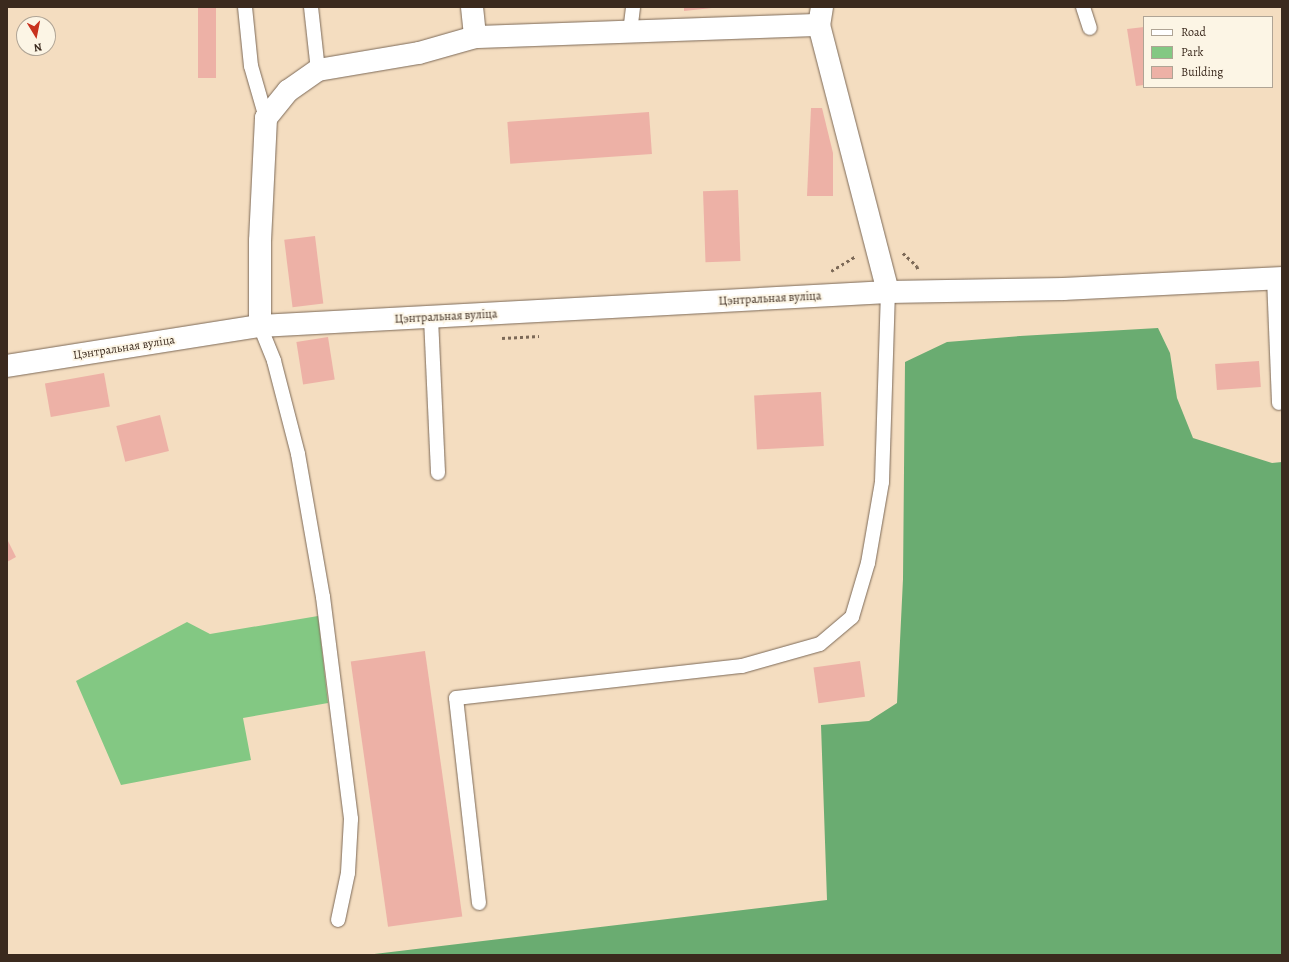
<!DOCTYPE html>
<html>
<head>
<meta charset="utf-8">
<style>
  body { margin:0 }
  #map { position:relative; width:1289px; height:962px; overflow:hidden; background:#f4ddc0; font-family:Alegreya,serif }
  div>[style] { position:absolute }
  .green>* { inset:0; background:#83c883 }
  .forest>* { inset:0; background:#6aac71 }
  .building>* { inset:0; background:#edb1a6; transform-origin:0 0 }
  .path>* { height:2.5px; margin-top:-1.25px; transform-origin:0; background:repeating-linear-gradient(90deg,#7c6957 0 3px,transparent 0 6px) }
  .roads { filter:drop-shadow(0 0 1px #7c6957) drop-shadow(0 0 1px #7c6957) }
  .service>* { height:14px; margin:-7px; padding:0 7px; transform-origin:7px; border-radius:7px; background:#fff }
  .minor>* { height:22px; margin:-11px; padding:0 11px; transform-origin:11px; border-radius:11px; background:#fff }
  span { translate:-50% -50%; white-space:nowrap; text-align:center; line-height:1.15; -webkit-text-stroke:3.5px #fcf5e5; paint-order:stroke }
  .street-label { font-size:12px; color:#3b2a1e }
  .frame { position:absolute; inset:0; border:8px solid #3b2a1e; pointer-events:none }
  .legend { position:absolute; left:1143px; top:16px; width:130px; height:72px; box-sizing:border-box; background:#fcf5e5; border:1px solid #afa495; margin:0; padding:5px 7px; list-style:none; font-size:12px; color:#3b2a1e }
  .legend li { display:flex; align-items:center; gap:8px; height:20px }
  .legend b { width:20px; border:1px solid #afa495 }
  .north { position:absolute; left:16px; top:16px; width:40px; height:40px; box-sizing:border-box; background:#fcf5e5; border:1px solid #afa495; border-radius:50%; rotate:170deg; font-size:11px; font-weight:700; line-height:16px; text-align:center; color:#3b2a1e }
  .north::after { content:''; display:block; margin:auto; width:14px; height:18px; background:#c8321e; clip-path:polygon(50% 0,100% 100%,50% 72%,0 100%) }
</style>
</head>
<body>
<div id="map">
  <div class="green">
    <div style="clip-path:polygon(318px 616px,328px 703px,243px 718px,251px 760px,121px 785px,76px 681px,187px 622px,210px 634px)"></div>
  </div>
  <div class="forest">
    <div style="clip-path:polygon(1158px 328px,1170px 353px,1177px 398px,1193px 438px,1272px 463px,1282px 462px,1282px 955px,366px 955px,827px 900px,821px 725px,869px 721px,897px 703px,903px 579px,905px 362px,947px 342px,1020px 336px)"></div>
  </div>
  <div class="building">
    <div style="left:198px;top:7px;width:18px;height:71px"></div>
    <div style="clip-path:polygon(684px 7px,712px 7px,712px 8px,684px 11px)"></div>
    <div style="clip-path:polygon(1144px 27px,1144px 85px,1136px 86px,1127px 29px)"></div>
    <div style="clip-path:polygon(811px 108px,822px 108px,833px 153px,833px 196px,807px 196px)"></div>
    <div style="left:649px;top:112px;width:42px;height:142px;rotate:86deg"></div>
    <div style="left:738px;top:190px;width:71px;height:35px;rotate:88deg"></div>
    <div style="left:315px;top:236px;width:68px;height:31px;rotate:83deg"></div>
    <div style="left:328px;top:337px;width:43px;height:32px;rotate:81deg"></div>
    <div style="left:1259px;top:361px;width:26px;height:44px;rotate:86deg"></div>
    <div style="left:104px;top:373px;width:34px;height:60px;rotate:80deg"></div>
    <div style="left:821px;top:392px;width:54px;height:67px;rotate:87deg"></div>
    <div style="left:160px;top:415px;width:37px;height:45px;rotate:76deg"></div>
    <div style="clip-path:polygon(7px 539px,16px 557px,7px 562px)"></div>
    <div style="left:425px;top:651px;width:268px;height:75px;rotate:82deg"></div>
    <div style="left:860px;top:661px;width:36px;height:47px;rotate:82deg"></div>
  </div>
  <div class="path">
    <div style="left:903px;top:253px;width:19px;rotate:43deg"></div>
    <div style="left:917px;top:266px;width:3px;rotate:72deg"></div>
    <div style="left:831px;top:271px;width:29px;rotate:-31deg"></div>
    <div style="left:502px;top:338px;width:37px;rotate:-3deg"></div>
  </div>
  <div class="roads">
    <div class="service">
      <div style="left:245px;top:7px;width:59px;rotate:84.2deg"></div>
      <div style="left:251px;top:66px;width:54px;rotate:73.9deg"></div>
      <div style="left:311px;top:7px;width:63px;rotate:83.7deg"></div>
      <div style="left:1083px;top:7px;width:22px;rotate:72deg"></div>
      <div style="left:630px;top:32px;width:25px;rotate:-83deg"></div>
      <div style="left:1274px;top:278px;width:125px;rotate:87.7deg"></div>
      <div style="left:431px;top:318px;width:155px;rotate:87.4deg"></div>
      <div style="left:260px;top:326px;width:38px;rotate:68deg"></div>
      <div style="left:274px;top:361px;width:96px;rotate:75.5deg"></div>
      <div style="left:298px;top:454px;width:145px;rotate:80.1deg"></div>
      <div style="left:323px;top:597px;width:224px;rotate:82.8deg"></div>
      <div style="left:351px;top:819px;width:54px;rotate:93.2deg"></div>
      <div style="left:348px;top:873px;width:48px;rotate:102deg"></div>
      <div style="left:479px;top:903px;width:206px;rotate:-96.4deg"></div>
      <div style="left:456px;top:698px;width:288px;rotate:-6.4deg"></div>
      <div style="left:742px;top:666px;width:81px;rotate:-15.8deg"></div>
      <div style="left:820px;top:644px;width:42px;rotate:-40.2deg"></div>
      <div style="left:852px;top:617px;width:56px;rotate:-73.5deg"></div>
      <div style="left:868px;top:563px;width:82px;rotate:-80.2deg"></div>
      <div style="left:882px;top:482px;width:190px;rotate:-88.2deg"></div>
    </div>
    <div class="minor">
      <div style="left:472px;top:7px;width:30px;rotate:84deg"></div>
      <div style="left:822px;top:7px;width:18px;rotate:99deg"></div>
      <div style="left:819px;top:25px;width:276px;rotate:75.5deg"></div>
      <div style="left:260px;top:326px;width:85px;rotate:-90deg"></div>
      <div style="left:260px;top:241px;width:123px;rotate:-87.2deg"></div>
      <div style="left:266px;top:118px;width:35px;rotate:-51deg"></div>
      <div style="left:288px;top:91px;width:37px;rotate:-35deg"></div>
      <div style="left:318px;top:70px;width:102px;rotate:-9.6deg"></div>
      <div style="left:419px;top:53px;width:58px;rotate:-15.9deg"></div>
      <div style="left:475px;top:37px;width:344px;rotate:-2deg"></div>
      <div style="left:7px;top:366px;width:256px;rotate:-9deg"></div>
      <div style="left:260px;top:326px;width:629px;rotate:-3.1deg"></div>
      <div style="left:888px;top:292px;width:176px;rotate:-1deg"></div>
      <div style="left:1064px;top:289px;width:218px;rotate:-2.9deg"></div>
    </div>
  </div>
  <div class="street-label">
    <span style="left:770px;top:299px;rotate:-3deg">Цэнтральная вуліца</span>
    <span style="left:446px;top:317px;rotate:-3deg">Цэнтральная вуліца</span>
    <span style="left:124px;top:348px;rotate:-9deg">Цэнтральная вуліца</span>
  </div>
  <div class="frame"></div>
  <ul class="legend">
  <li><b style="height:5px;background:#fff"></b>Road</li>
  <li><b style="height:11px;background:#83c883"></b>Park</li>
  <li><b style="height:11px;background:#edb1a6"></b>Building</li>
  </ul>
  <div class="north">N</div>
</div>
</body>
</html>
